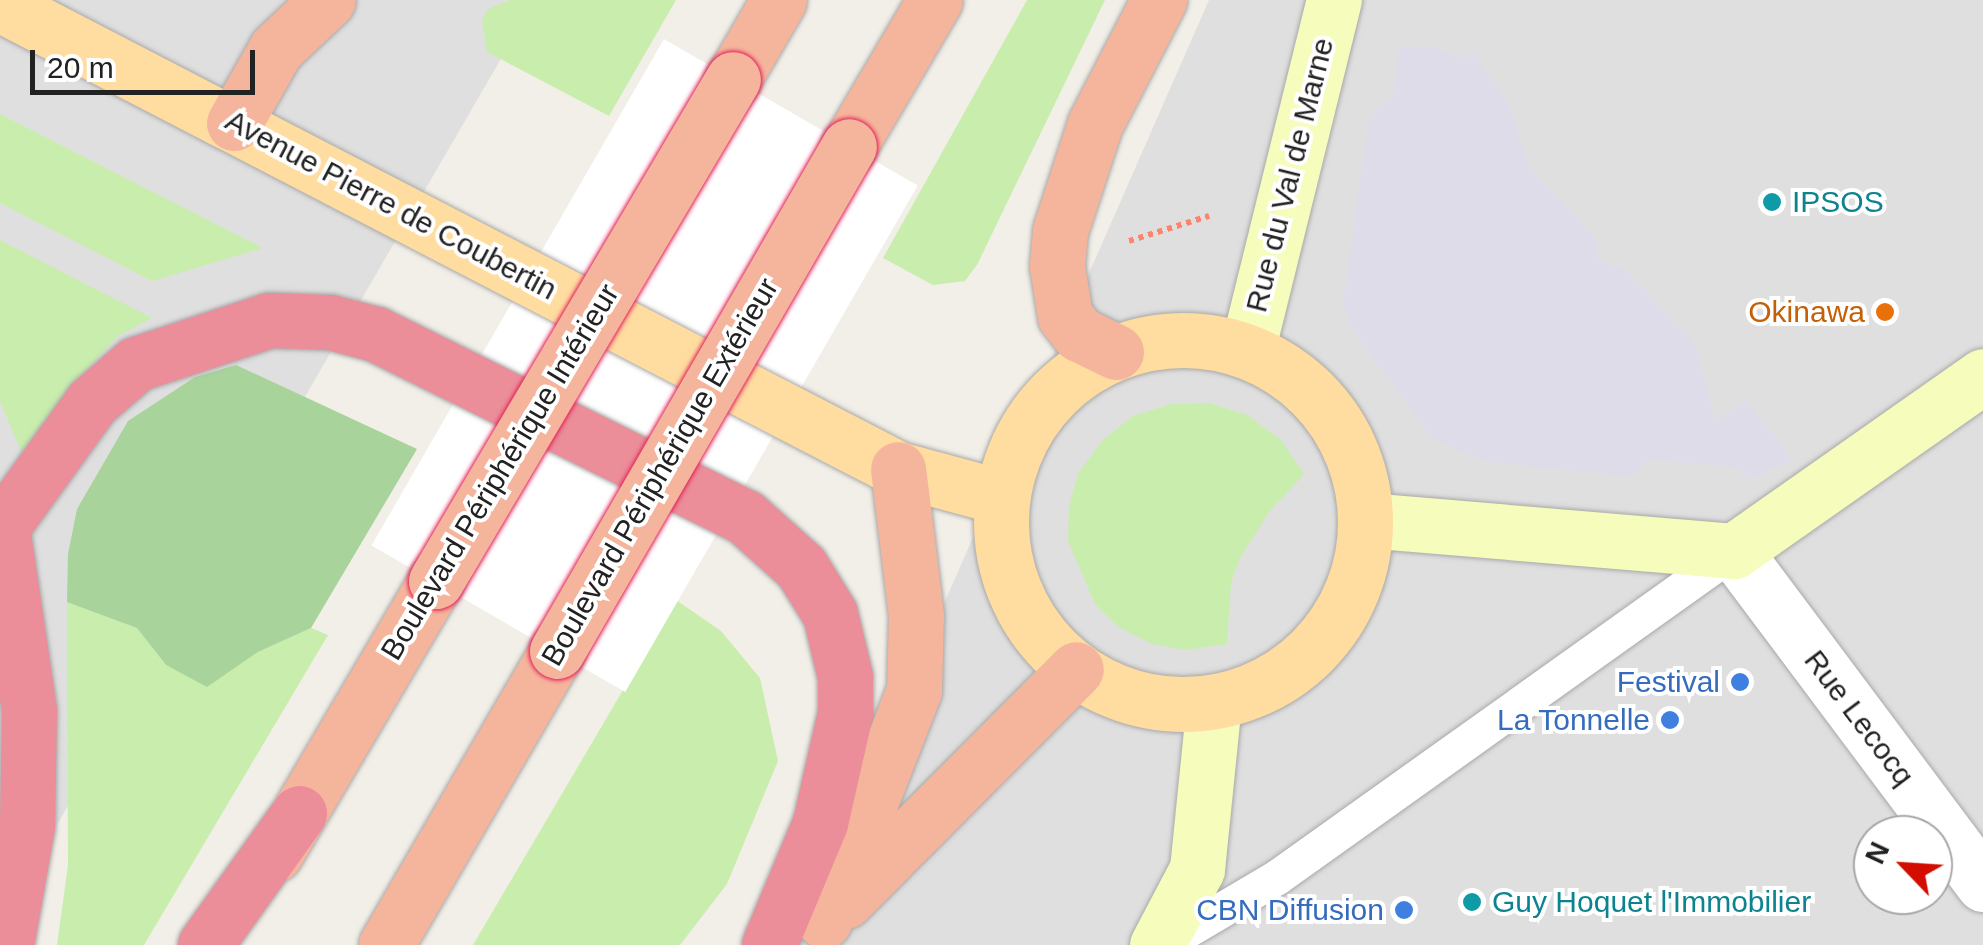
<!DOCTYPE html>
<html>
<head>
<meta charset="utf-8">
<style>
  body { margin:0 }
  #map { position:relative; width:1983px; height:945px; overflow:hidden; background:#f2efe8; font-family:Helvetica,sans-serif }
  div>[style] { position:absolute }
  .residential>* { inset:0; background:#e0dfdf }
  .grass>* { inset:0; background:#c9edad }
  .forest>* { inset:0; background:#a8d39b }
  .plaza>* { inset:0; background:#dddce8 }
  .pier>* { inset:0; background:#fff; transform-origin:0 0 }
  .path>* { height:6px; margin-top:-3px; transform-origin:0; background:repeating-linear-gradient(90deg,#ff846c 0 5px,transparent 0 10px) }
  .roads { filter:drop-shadow(0 0 2px #a9a9a9) drop-shadow(0 0 2px #a9a9a9) }
  .service>* { height:35px; margin:-17.5px; padding:0 17.5px; transform-origin:17.5px; border-radius:17.5px; background:#fff }
  .minor>* { height:55px; margin:-27.5px; padding:0 27.5px; transform-origin:27.5px; border-radius:27.5px; background:#fff }
  .secondary>* { height:55px; margin:-27.5px; padding:0 27.5px; transform-origin:27.5px; border-radius:27.5px; background:#f5fcbc }
  .primary>* { height:55px; margin:-27.5px; padding:0 27.5px; transform-origin:27.5px; border-radius:27.5px; background:#ffdca0 }
  .primary>.ring { margin:-27.5px; padding:0; box-sizing:content-box; background:none; border:55px solid #ffdca0; border-radius:50% }
  .trunk>* { height:55px; margin:-27.5px; padding:0 27.5px; transform-origin:27.5px; border-radius:27.5px; background:#f5b59d }
  .motorway>* { height:55px; margin:-27.5px; padding:0 27.5px; transform-origin:27.5px; border-radius:27.5px; background:#eb8e9a }
  .bridges { filter:drop-shadow(0 0 2px #e32259) drop-shadow(0 0 2px #e32259) }
  .trunk-bridge>* { height:55px; margin:-27.5px; padding:0 27.5px; transform-origin:27.5px; border-radius:27.5px; background:#f5b59d }
  .dots>* { width:28px; height:28px; translate:-50% -50%; box-sizing:border-box; border:5px solid #fff; border-radius:50% }
  span { translate:-50% -50%; white-space:nowrap; text-align:center; line-height:1.15; -webkit-text-stroke:8px #fff; paint-order:stroke }
  .street-label { font-size:30px; color:#222 }
  .culture-label { font-size:30px; color:#0d838f }
  .left { translate:0 -50%; text-align:left }
  .food-label { font-size:30px; color:#c56008 }
  .right { translate:-100% -50%; text-align:right }
  .shop-label { font-size:30px; color:#366cbe }
  .north { position:absolute; left:1853px; top:815px; width:100px; height:100px; box-sizing:border-box; background:#fff; border:2px solid #a7a7a7; border-radius:50%; rotate:295deg; font-size:28px; font-weight:700; line-height:40px; text-align:center; color:#222 }
  .north::after { content:''; display:block; margin:auto; width:35px; height:45px; background:#d30d00; clip-path:polygon(50% 0,100% 100%,50% 72%,0 100%) }
  .scale { position:absolute; left:30px; top:50px; width:225px; height:45px; box-sizing:border-box; border:5px solid #222; border-top:0; padding-left:12px; font-size:30px; line-height:35px; white-space:nowrap; color:#222; -webkit-text-stroke:8px #fff; paint-order:stroke }
</style>
</head>
<body>
<div id="map">
  <div class="residential">
    <div style="clip-path:polygon(0 0,535px 0,0 923px)"></div>
    <div style="clip-path:polygon(evenodd,1209px 0,1983px 0,1983px 945px,794px 945px,1209px 0,1873px 835px,1933px 835px,1933px 895px,1873px 895px,1873px 835px)"></div>
  </div>
  <div class="grass">
    <div style="clip-path:polygon(510px 0,676px 0,609px 116px,487px 52px,482px 20px,488px 9px)"></div>
    <div style="clip-path:polygon(1027px 0,1105px 0,977px 265px,965px 281px,933px 285px,883px 258px)"></div>
    <div style="clip-path:polygon(0 114px,263px 248px,152px 281px,0 203px)"></div>
    <div style="clip-path:polygon(0 240px,152px 318px,118px 336px,70px 387px,22px 454px,0 401px)"></div>
    <div style="clip-path:polygon(1210px 403px,1247px 415px,1281px 440px,1304px 474px,1269px 512px,1240px 558px,1231px 583px,1227px 644px,1186px 650px,1152px 644px,1120px 628px,1095px 604px,1068px 541px,1069px 505px,1079px 472px,1103px 440px,1133px 416px,1171px 404px)"></div>
    <div style="clip-path:polygon(676px 600px,721px 631px,760px 678px,778px 761px,727px 884px,680px 945px,473px 945px)"></div>
    <div style="clip-path:polygon(67px 602px,137px 628px,166px 665px,207px 686px,258px 652px,311px 628px,328px 635px,144px 945px,57px 945px,68px 865px)"></div>
  </div>
  <div class="forest">
    <div style="clip-path:polygon(236px 365px,417px 449px,311px 628px,258px 652px,207px 687px,166px 665px,137px 628px,67px 602px,68px 554px,77px 509px,128px 421px,195px 377px)"></div>
  </div>
  <div class="plaza">
    <div style="clip-path:polygon(1399px 48px,1436px 48px,1467px 59px,1472px 49px,1508px 103px,1529px 167px,1595px 237px,1599px 260px,1629px 273px,1694px 342px,1716px 421px,1746px 399px,1792px 460px,1749px 479px,1735px 467px,1648px 459px,1632px 477px,1483px 461px,1433px 439px,1354px 332px,1343px 305px,1369px 116px,1393px 97px)"></div>
  </div>
  <div class="pier">
    <div style="left:664px;top:39px;width:293px;height:585px;rotate:30deg"></div>
  </div>
  <div class="path">
    <div style="left:1129px;top:241px;width:84px;rotate:-17.4deg"></div>
  </div>
  <div class="roads">
    <div class="service">
      <div style="left:1162px;top:945px;width:134px;rotate:-30.6deg"></div>
      <div style="left:1277px;top:877px;width:561px;rotate:-35.5deg"></div>
    </div>
    <div class="minor">
      <div style="left:1734px;top:551px;width:416px;rotate:53.2deg"></div>
    </div>
    <div class="secondary">
      <div style="left:1247px;top:351px;width:362px;rotate:-76.1deg"></div>
      <div style="left:1366px;top:520px;width:369px;rotate:4.8deg"></div>
      <div style="left:1734px;top:551px;width:304px;rotate:-35.1deg"></div>
      <div style="left:1157px;top:945px;width:86px;rotate:-62.2deg"></div>
      <div style="left:1197px;top:869px;width:168px;rotate:-84.2deg"></div>
    </div>
    <div class="primary">
      <div style="left:0;top:4px;width:1011px;rotate:27.38deg"></div>
      <div style="left:898px;top:469px;width:107px;rotate:15.2deg"></div>
      <div class="ring" style="left:1001px;top:340px;width:309px;height:309px"></div>
    </div>
    <div class="trunk">
      <div style="left:733px;top:79px;width:91px;rotate:-59.8deg"></div>
      <div style="left:234px;top:123px;width:85px;rotate:-60.4deg"></div>
      <div style="left:276px;top:49px;width:71px;rotate:-43.3deg"></div>
      <div style="left:849px;top:146px;width:169px;rotate:-59.5deg"></div>
      <div style="left:1116px;top:352px;width:41px;rotate:-154.1deg"></div>
      <div style="left:1079px;top:334px;width:23px;rotate:-128deg"></div>
      <div style="left:1065px;top:316px;width:51px;rotate:-99.1deg"></div>
      <div style="left:1057px;top:266px;width:35px;rotate:-85deg"></div>
      <div style="left:1060px;top:231px;width:113px;rotate:-71.9deg"></div>
      <div style="left:1095px;top:124px;width:140px;rotate:-62.7deg"></div>
      <div style="left:275px;top:854px;width:317px;rotate:-59.5deg"></div>
      <div style="left:845px;top:901px;width:327px;rotate:-45.1deg"></div>
      <div style="left:824px;top:921px;width:248px;rotate:-68.7deg"></div>
      <div style="left:914px;top:690px;width:75px;rotate:-88.5deg"></div>
      <div style="left:916px;top:615px;width:147px;rotate:-97deg"></div>
      <div style="left:386px;top:945px;width:340px;rotate:-59.8deg"></div>
    </div>
    <div class="motorway">
      <div style="left:0;top:514px;width:199px;rotate:81.6deg"></div>
      <div style="left:29px;top:711px;width:115px;rotate:91deg"></div>
      <div style="left:27px;top:826px;width:121px;rotate:100deg"></div>
      <div style="left:4px;top:524px;width:150px;rotate:-54.2deg"></div>
      <div style="left:92px;top:402px;width:58px;rotate:-40.8deg"></div>
      <div style="left:136px;top:364px;width:140px;rotate:-18.3deg"></div>
      <div style="left:269px;top:320px;width:61px;rotate:1.9deg"></div>
      <div style="left:330px;top:322px;width:48px;rotate:14.6deg"></div>
      <div style="left:376px;top:334px;width:412px;rotate:26.4deg"></div>
      <div style="left:745px;top:517px;width:75px;rotate:41.8deg"></div>
      <div style="left:801px;top:567px;width:55px;rotate:58.3deg"></div>
      <div style="left:830px;top:614px;width:65px;rotate:76.6deg"></div>
      <div style="left:845px;top:677px;width:36px;rotate:90deg"></div>
      <div style="left:845px;top:713px;width:113px;rotate:102.8deg"></div>
      <div style="left:820px;top:823px;width:132px;rotate:112.7deg"></div>
      <div style="left:205px;top:945px;width:162px;rotate:-54.5deg"></div>
    </div>
  </div>
  <div class="bridges">
    <div class="trunk-bridge">
      <div style="left:436px;top:581px;width:583px;rotate:-59.39deg"></div>
      <div style="left:557px;top:651px;width:583px;rotate:-59.96deg"></div>
    </div>
  </div>
  <div class="dots">
    <div style="left:1772px;top:202px;background:#0f9aa8"></div>
    <div style="left:1885px;top:312px;background:#e8710a"></div>
    <div style="left:1740px;top:682px;background:#3f7fe0"></div>
    <div style="left:1670px;top:720px;background:#3f7fe0"></div>
    <div style="left:1472px;top:902px;background:#0f9aa8"></div>
    <div style="left:1404px;top:910px;background:#3f7fe0"></div>
  </div>
  <div class="street-label">
    <span style="left:1290px;top:175px;rotate:-76deg">Rue du Val de Marne</span>
    <span style="left:391px;top:205px;rotate:28deg">Avenue Pierre de Coubertin</span>
    <span style="left:500px;top:472px;rotate:-59deg">Boulevard Périphérique Intérieur</span>
    <span style="left:660px;top:472px;rotate:-60deg">Boulevard Périphérique Extérieur</span>
    <span style="left:1859px;top:718px;rotate:53deg">Rue Lecocq</span>
  </div>
  <div class="culture-label">
    <span class="left" style="left:1792px;top:202px">IPSOS</span>
    <span class="left" style="left:1492px;top:902px">Guy Hoquet l'Immobilier</span>
  </div>
  <div class="food-label">
    <span class="right" style="left:1865px;top:312px">Okinawa</span>
  </div>
  <div class="shop-label">
    <span class="right" style="left:1720px;top:682px">Festival</span>
    <span class="right" style="left:1650px;top:720px">La Tonnelle</span>
    <span class="right" style="left:1384px;top:910px">CBN Diffusion</span>
  </div>
  <div class="north">N</div>
  <div class="scale">20 m</div>
</div>
</body>
</html>
